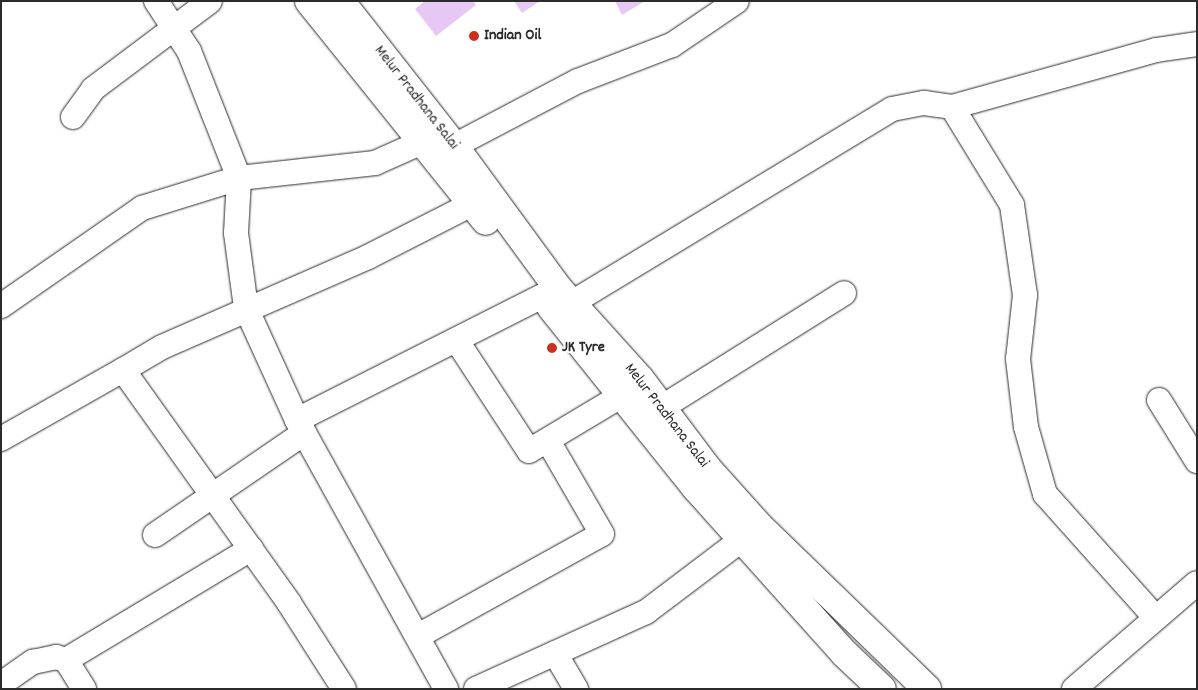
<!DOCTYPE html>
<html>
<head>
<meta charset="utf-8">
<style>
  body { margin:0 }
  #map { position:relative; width:1198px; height:690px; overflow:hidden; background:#fff; font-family:Dekko,sans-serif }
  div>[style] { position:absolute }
  .building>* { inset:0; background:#e7c7f4 }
  .roads { filter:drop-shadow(0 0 1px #2b2b2b) drop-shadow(0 0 1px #2b2b2b) }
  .minor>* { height:24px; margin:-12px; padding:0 12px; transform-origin:12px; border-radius:12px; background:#fff }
  .major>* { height:28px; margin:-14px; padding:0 14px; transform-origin:14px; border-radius:14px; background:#fff }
  .dots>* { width:14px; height:14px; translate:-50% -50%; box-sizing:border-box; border:2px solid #fff; border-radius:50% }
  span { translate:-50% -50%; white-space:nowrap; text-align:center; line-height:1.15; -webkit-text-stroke:4px #fff; paint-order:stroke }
  .poi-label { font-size:16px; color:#2b2b2b; font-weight:700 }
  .left { translate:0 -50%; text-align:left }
  .street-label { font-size:16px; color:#2b2b2b }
  .frame { position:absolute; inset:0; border:2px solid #2b2b2b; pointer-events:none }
</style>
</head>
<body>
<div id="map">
  <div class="building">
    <div style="clip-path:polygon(425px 1px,473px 1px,476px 5px,436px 36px,415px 9px)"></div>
    <div style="clip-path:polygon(514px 1px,540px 1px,522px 13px)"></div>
    <div style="clip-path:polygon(615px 1px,645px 1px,622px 15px)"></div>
  </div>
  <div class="roads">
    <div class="minor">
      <div style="left:156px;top:1px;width:60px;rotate:56.6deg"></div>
      <div style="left:189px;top:51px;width:136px;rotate:68.5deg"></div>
      <div style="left:239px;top:178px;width:137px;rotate:-6.3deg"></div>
      <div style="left:375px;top:163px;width:51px;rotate:-24.1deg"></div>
      <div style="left:952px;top:107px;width:115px;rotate:58.5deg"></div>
      <div style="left:1012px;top:205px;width:91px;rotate:81.8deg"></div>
      <div style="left:1025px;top:295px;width:64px;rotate:96.2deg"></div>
      <div style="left:1018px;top:359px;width:68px;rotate:83.3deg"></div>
      <div style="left:1026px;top:427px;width:70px;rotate:74.2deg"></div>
      <div style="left:1045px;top:494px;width:166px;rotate:48.2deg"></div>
      <div style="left:73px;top:117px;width:34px;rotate:-54deg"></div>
      <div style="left:93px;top:89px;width:146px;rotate:-36.9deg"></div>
      <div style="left:454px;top:146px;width:140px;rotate:-27.7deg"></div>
      <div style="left:578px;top:81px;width:101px;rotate:-21deg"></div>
      <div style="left:672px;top:45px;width:78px;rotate:-34.1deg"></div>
      <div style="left:570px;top:304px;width:376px;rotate:-31.2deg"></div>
      <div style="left:892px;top:109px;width:33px;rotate:-11deg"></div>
      <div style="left:924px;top:103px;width:28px;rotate:8deg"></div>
      <div style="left:952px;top:107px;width:212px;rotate:-15.6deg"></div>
      <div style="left:1156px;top:50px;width:41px;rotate:-8.3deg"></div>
      <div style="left:1px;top:306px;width:172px;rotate:-34.8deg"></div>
      <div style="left:142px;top:208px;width:102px;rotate:-17.2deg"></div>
      <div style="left:239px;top:178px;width:55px;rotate:93.1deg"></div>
      <div style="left:236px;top:233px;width:76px;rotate:82.4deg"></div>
      <div style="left:246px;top:308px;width:123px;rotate:65.5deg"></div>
      <div style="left:297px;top:420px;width:308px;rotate:61deg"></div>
      <div style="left:457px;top:341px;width:131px;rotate:56.8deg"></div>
      <div style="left:529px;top:451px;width:107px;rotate:-30.9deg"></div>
      <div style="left:123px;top:370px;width:45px;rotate:-30.5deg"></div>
      <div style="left:162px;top:347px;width:225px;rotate:-23.6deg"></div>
      <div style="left:368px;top:257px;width:117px;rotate:-27deg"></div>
      <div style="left:1159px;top:400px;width:72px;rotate:58.1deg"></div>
      <div style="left:661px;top:408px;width:216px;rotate:-32.1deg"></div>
      <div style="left:297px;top:420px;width:275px;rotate:-26.8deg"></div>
      <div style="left:1px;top:439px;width:140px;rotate:-29.5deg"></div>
      <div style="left:123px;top:370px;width:286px;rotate:54.5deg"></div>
      <div style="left:289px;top:603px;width:102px;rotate:57.4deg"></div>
      <div style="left:155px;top:535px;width:181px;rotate:-34.4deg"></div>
      <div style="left:418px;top:636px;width:210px;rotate:-29deg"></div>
      <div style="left:602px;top:534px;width:108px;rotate:-120.1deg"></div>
      <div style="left:555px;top:653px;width:42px;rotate:59.7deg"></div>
      <div style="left:66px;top:660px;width:216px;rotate:-31deg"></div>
      <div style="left:1px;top:684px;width:39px;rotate:-35deg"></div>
      <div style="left:33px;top:662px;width:24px;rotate:-12deg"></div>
      <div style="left:56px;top:657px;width:10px;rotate:17deg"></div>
      <div style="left:66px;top:660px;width:34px;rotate:58deg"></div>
      <div style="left:476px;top:689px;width:187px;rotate:-24.4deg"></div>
      <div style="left:646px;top:612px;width:139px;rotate:-37.1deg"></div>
      <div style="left:1074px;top:689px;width:162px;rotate:-40.8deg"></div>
    </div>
    <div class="major">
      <div style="left:309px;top:1px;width:282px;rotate:51.2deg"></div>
      <div style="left:340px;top:1px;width:184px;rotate:51.8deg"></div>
      <div style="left:454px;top:146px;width:176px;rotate:53.8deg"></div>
      <div style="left:558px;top:288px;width:122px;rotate:48deg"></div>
      <div style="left:640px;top:379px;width:111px;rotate:53deg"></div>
      <div style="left:707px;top:468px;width:78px;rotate:48.1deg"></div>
      <div style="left:759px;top:526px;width:234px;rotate:44.1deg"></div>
      <div style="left:551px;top:307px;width:232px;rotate:51.3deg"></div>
      <div style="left:696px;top:488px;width:222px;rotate:48.1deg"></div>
      <div style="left:844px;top:653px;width:52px;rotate:43.5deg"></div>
    </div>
  </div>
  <div class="dots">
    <div style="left:474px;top:36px;background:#c8321e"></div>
    <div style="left:552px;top:348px;background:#c8321e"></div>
  </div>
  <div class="poi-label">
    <span class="left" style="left:484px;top:36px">Indian Oil</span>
    <span class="left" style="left:562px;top:348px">JK Tyre</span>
  </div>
  <div class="street-label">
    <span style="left:416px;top:98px;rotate:52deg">Melur Pradhana Salai</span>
    <span style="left:666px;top:416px;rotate:52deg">Melur Pradhana Salai</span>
  </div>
  <div class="frame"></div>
</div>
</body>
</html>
